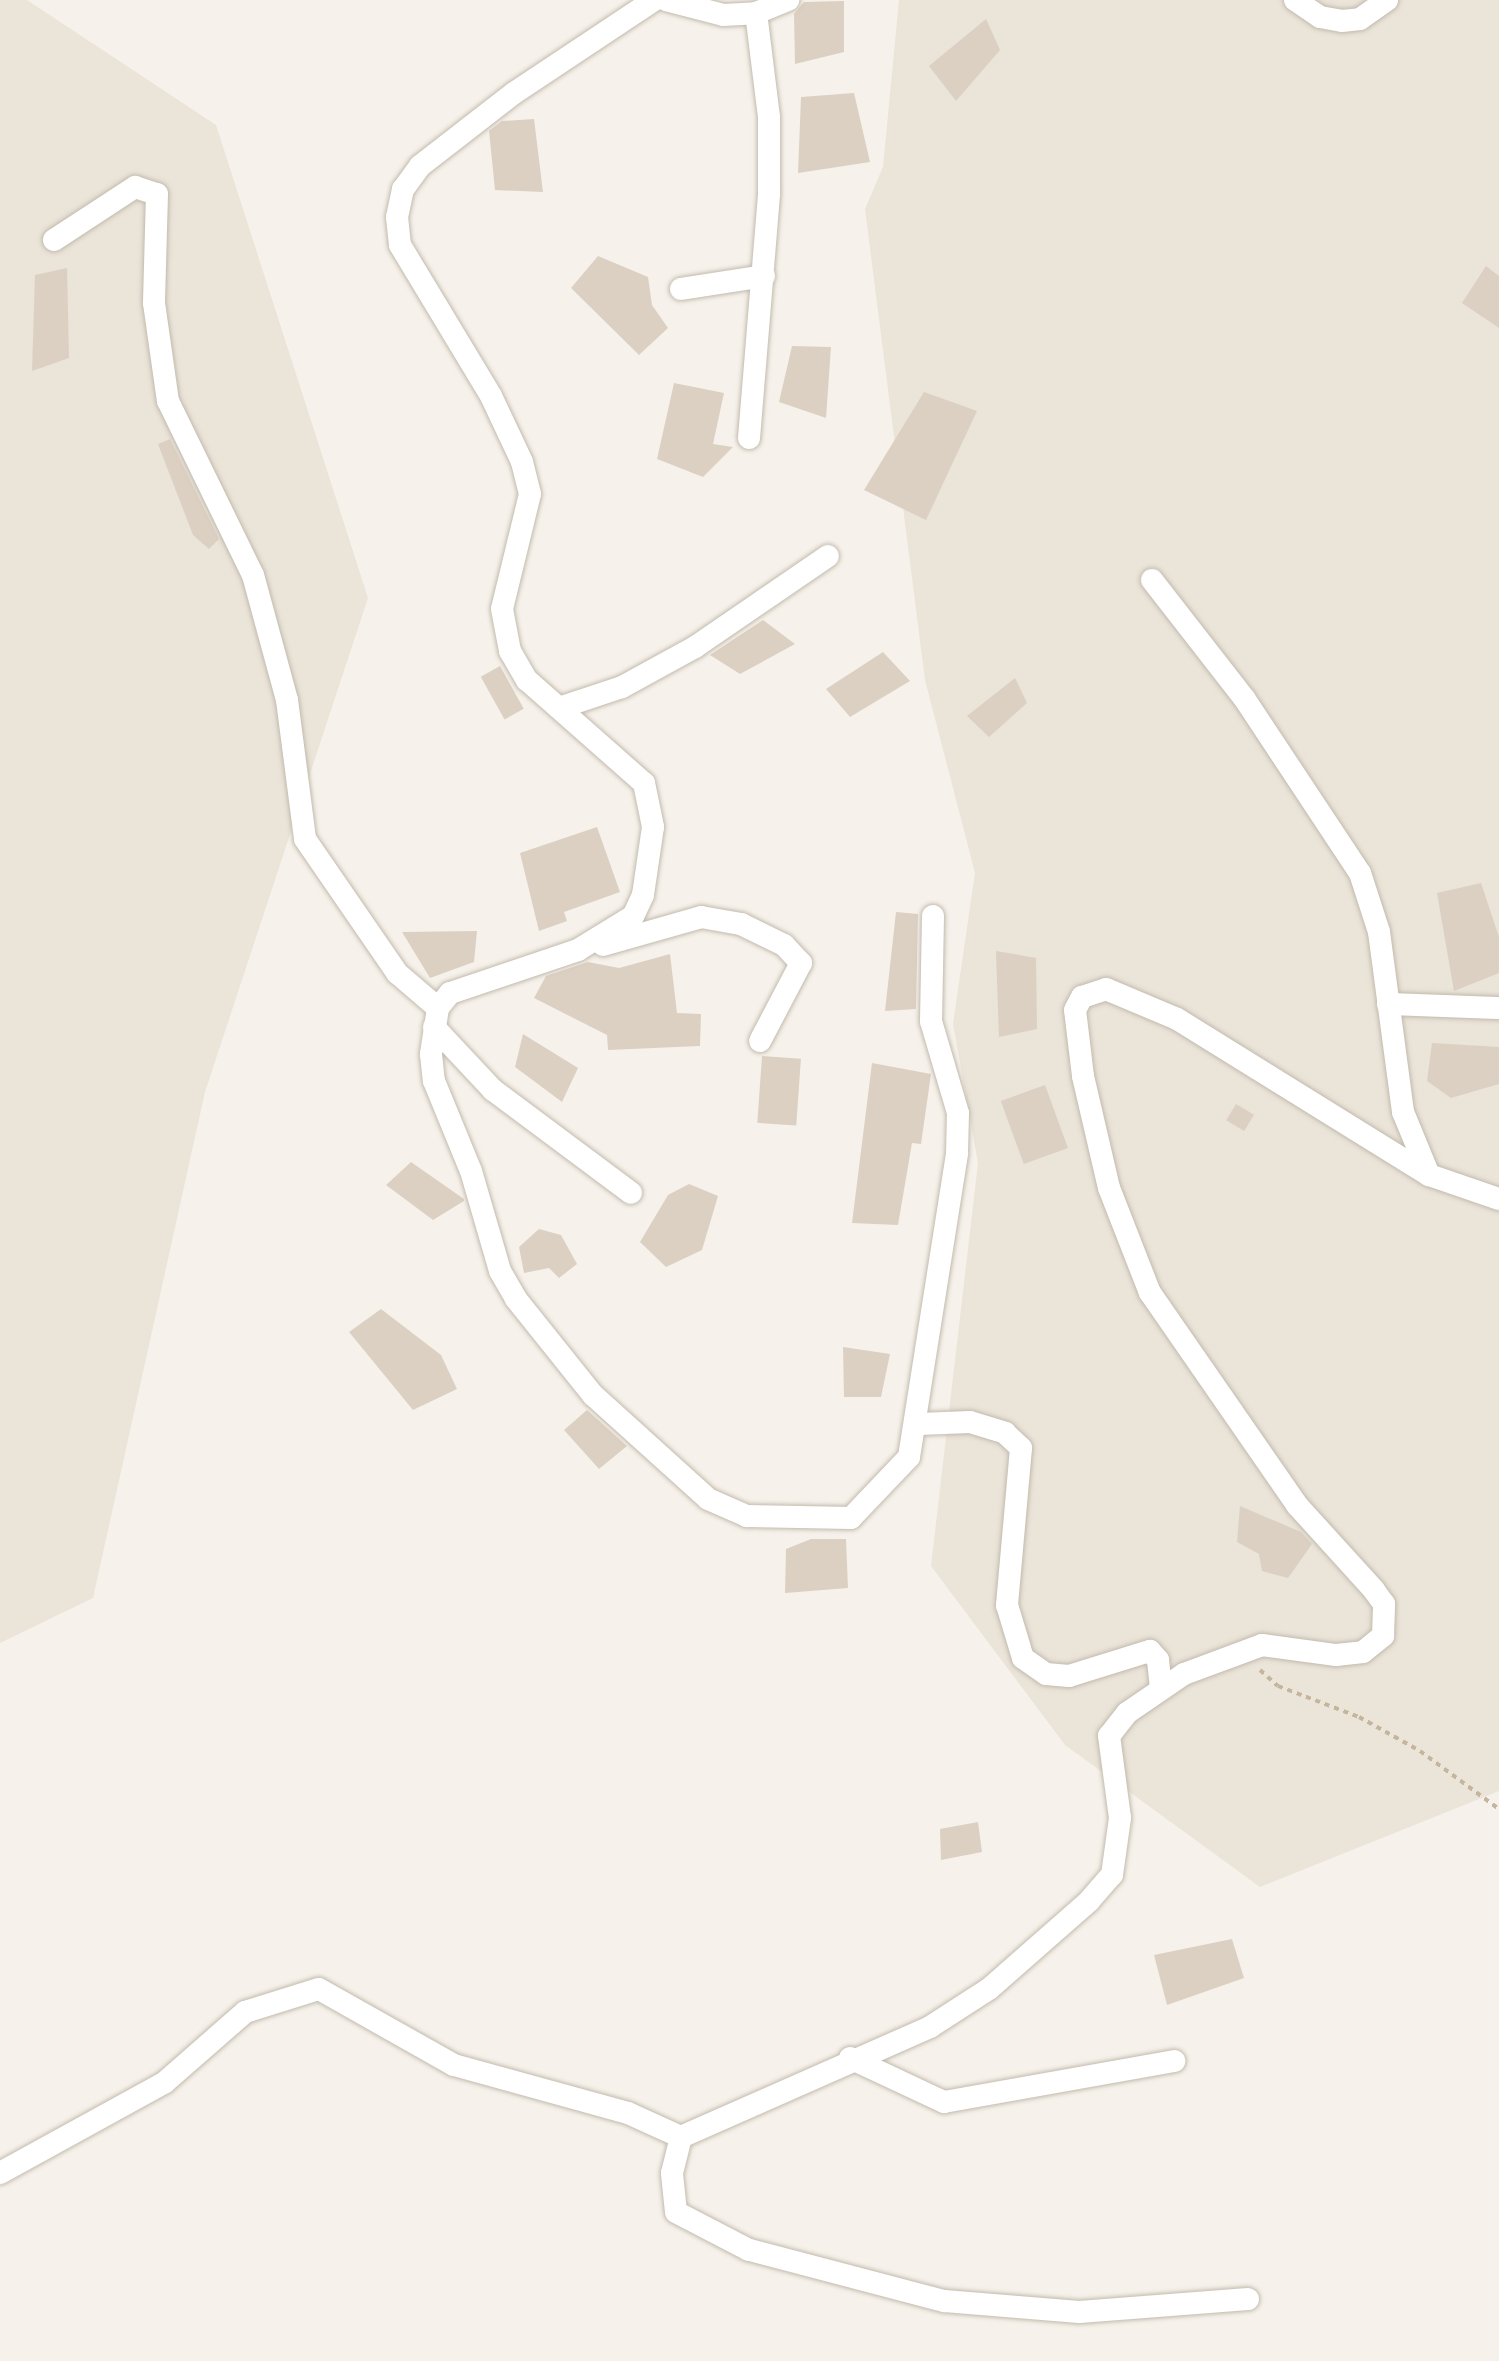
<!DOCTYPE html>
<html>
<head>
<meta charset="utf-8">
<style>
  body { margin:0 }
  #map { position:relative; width:1499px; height:2361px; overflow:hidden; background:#f6f2eb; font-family:"Fira Sans",sans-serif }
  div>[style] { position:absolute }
  .residential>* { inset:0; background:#eae4d9 }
  .building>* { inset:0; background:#dcd0c3; transform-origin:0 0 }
  .path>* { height:4px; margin-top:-2px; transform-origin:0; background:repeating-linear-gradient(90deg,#c5b59d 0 5px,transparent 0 10px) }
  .roads { filter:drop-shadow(0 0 2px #c3baad) drop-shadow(0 0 2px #c3baad) }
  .minor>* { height:22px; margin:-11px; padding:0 11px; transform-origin:11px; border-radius:11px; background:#fff }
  span { translate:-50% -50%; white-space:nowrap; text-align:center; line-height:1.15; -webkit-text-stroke:8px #fff; paint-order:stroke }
</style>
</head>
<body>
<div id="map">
  <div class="residential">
    <div style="clip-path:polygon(0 0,27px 0,216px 125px,368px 598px,205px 1092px,93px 1598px,0 1643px)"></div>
    <div style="clip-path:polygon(899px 0,1499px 0,1499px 1791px,1260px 1887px,1065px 1745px,931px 1566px,978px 1163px,953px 1024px,975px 873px,925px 680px,865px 209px,883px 167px)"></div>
  </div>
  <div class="building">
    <div style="clip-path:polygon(844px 1px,844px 52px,795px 64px,794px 14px,804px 2px)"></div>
    <div style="clip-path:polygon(986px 19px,1000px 50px,956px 101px,929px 66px)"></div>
    <div style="clip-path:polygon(854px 93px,870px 162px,798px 173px,801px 97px)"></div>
    <div style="clip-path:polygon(534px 119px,543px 192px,495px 190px,489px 131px,502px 121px)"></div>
    <div style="clip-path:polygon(598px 256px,648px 277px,652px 305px,668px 328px,639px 355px,571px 288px)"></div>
    <div style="clip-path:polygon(1486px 266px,1499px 276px,1499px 328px,1462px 303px)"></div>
    <div style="clip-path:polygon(67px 268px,69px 358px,32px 371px,35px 275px)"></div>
    <div style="clip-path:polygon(792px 346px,831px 347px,826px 418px,779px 402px)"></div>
    <div style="clip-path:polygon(674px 383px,724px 393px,713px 444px,733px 447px,703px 477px,657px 459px)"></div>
    <div style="clip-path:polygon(924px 392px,977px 411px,926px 520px,864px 490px)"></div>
    <div style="clip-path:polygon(170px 439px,219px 539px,209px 549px,193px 535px,158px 444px)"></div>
    <div style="clip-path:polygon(763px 620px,795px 644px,740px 674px,710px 655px)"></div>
    <div style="clip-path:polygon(883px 652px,910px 681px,850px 717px,826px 689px)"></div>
    <div style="left:500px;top:666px;width:49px;height:22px;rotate:61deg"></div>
    <div style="clip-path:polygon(1015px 678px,1027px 703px,989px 737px,967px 716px)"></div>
    <div style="clip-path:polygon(597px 827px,620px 892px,564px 912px,567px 921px,539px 931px,520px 853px)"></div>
    <div style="clip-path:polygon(1481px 883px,1499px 937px,1499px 973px,1454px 991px,1437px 893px)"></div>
    <div style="clip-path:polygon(896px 912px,918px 914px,916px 1009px,885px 1011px)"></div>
    <div style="clip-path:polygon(477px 931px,474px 962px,430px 978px,402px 932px)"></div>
    <div style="clip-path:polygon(996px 951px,1036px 958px,1037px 1029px,999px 1037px)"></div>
    <div style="clip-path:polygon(670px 954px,677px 1013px,701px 1014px,700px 1046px,608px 1050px,607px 1035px,534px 998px,546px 976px,588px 962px,619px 968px)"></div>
    <div style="clip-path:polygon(523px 1034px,578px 1068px,562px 1102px,515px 1067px)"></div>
    <div style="clip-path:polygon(1432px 1043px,1499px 1047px,1499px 1084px,1451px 1098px,1427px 1081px)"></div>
    <div style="left:762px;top:1056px;width:39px;height:67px;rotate:4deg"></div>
    <div style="clip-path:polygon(872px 1063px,931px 1074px,921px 1144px,912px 1143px,898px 1225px,852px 1223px)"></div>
    <div style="left:1045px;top:1085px;width:67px;height:47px;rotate:70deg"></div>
    <div style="left:1236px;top:1104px;width:21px;height:19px;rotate:31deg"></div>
    <div style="clip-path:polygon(411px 1162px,464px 1199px,464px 1201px,433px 1220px,386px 1185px)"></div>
    <div style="clip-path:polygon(689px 1184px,718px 1196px,702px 1250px,666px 1267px,640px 1242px,668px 1195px)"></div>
    <div style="clip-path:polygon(539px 1229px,561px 1235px,577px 1264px,559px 1278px,549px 1268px,524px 1273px,519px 1247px)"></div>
    <div style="clip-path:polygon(381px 1309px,441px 1355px,457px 1389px,413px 1410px,349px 1332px)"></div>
    <div style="clip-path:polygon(843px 1347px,890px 1354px,881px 1397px,844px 1397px)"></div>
    <div style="clip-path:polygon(587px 1410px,627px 1446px,599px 1469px,564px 1430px)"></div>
    <div style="clip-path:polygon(1240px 1506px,1301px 1532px,1312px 1544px,1288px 1578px,1262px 1571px,1259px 1554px,1237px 1542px)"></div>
    <div style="clip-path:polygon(811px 1539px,846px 1539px,848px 1588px,785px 1593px,786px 1549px)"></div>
    <div style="clip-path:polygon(978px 1822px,982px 1852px,941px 1860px,940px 1829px)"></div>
    <div style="clip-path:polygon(1232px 1939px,1244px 1978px,1167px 2005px,1154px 1955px)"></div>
  </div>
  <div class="path">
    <div style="left:1260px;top:1670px;width:24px;rotate:42deg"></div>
    <div style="left:1278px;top:1686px;width:87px;rotate:20.9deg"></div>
    <div style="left:1359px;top:1717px;width:70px;rotate:29.1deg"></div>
    <div style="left:1420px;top:1751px;width:98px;rotate:36.3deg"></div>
  </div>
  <div class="roads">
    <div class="minor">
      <div style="left:654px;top:0;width:168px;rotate:146.4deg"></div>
      <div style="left:514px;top:93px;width:119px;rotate:142.2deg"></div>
      <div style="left:420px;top:166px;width:29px;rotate:126deg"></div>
      <div style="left:403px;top:189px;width:29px;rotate:102deg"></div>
      <div style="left:397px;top:217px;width:28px;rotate:84deg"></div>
      <div style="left:400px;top:245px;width:176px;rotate:58.9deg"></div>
      <div style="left:491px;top:396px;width:73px;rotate:64.8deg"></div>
      <div style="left:522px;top:462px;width:33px;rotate:76deg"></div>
      <div style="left:530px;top:494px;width:118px;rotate:103.7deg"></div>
      <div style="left:502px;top:609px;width:43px;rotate:79.2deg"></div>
      <div style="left:510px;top:651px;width:34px;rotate:60deg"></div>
      <div style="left:527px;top:680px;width:156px;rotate:41.4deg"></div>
      <div style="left:644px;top:783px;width:45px;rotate:78.4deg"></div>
      <div style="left:653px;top:827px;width:69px;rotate:98.4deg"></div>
      <div style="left:643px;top:895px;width:23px;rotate:115deg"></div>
      <div style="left:633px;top:916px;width:65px;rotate:148.3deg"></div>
      <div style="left:578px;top:950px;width:135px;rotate:161.4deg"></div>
      <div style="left:450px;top:993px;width:19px;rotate:129deg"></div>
      <div style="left:438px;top:1008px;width:47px;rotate:98.7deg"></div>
      <div style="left:431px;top:1054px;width:27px;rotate:84deg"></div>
      <div style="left:434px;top:1081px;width:97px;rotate:67.7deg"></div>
      <div style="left:471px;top:1171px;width:104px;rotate:73.8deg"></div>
      <div style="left:500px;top:1271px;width:32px;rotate:60deg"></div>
      <div style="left:516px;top:1299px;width:123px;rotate:51.3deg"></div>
      <div style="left:593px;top:1395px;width:155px;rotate:42.1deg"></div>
      <div style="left:708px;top:1499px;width:43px;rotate:23.6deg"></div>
      <div style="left:747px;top:1516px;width:104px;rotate:1.1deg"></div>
      <div style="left:851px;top:1518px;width:84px;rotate:-46.4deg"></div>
      <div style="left:909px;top:1457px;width:308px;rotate:-81deg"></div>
      <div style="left:957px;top:1153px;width:40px;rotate:-88.6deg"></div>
      <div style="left:958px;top:1113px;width:96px;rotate:-106.4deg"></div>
      <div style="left:931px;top:1021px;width:105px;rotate:-88.9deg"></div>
      <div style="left:666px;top:0;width:59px;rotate:14.7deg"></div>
      <div style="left:723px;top:15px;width:33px;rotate:-3deg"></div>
      <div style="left:756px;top:13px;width:35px;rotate:-22deg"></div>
      <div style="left:1295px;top:0;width:30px;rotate:34deg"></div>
      <div style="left:1320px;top:17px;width:22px;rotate:10deg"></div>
      <div style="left:1342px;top:21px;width:18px;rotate:-6deg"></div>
      <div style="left:1360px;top:19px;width:33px;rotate:-35deg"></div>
      <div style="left:54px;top:240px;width:97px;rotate:-33.2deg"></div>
      <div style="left:135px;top:187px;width:23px;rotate:18deg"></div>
      <div style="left:157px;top:194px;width:109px;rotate:91.6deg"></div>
      <div style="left:154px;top:303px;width:99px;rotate:81.9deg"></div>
      <div style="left:168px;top:401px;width:194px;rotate:64deg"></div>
      <div style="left:253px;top:575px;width:130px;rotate:74.8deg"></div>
      <div style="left:287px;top:700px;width:140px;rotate:82.6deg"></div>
      <div style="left:305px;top:839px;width:163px;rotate:55.5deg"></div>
      <div style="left:397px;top:973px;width:54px;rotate:40.5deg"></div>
      <div style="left:681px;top:289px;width:84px;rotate:-8.9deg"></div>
      <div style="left:749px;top:438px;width:245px;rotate:-85.3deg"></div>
      <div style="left:769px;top:194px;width:77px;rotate:-90deg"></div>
      <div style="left:769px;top:117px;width:105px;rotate:-97.1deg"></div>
      <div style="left:1152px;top:580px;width:150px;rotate:52.1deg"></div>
      <div style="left:1244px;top:698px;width:210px;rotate:56.5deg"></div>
      <div style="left:1360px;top:873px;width:62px;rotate:72.1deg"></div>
      <div style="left:1379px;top:932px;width:182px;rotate:82.4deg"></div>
      <div style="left:1403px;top:1112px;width:68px;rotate:67.6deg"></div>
      <div style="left:559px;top:708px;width:66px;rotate:-18.4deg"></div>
      <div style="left:622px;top:687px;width:83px;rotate:-28.7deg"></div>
      <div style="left:695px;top:647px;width:161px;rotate:-34.4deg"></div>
      <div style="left:603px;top:945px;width:102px;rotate:-15.9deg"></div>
      <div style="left:701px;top:917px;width:41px;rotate:9.9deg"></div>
      <div style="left:741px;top:924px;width:48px;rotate:26deg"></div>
      <div style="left:784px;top:945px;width:25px;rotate:47deg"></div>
      <div style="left:801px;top:963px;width:88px;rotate:117.7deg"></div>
      <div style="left:1388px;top:1004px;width:111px;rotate:2.1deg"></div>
      <div style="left:434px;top:1027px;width:86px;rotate:46.9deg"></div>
      <div style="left:493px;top:1090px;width:172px;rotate:36.7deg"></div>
      <div style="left:919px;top:1424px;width:51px;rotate:-2.2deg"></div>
      <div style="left:970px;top:1422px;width:37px;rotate:17deg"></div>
      <div style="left:1005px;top:1433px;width:22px;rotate:43deg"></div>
      <div style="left:1021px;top:1448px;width:158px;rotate:95.1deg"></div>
      <div style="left:1007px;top:1605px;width:55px;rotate:73.2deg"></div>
      <div style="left:1023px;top:1658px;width:28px;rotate:35deg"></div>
      <div style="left:1046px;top:1674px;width:23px;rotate:5deg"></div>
      <div style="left:1069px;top:1676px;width:85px;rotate:-17.2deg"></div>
      <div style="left:1150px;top:1651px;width:12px;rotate:48deg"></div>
      <div style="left:1158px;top:1660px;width:28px;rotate:84deg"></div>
      <div style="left:850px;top:2058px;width:104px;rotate:25.1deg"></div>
      <div style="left:944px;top:2102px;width:234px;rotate:-10.1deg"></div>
      <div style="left:0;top:2173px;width:187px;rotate:-28.8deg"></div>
      <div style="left:164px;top:2083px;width:108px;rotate:-41.2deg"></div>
      <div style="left:245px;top:2012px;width:77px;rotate:-17.3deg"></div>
      <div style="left:319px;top:1989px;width:155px;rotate:29.4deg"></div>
      <div style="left:454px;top:2065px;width:180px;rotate:15.4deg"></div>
      <div style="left:628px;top:2113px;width:58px;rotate:24.4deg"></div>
      <div style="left:1248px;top:2299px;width:169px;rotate:175.6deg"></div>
      <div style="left:1079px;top:2312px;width:135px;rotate:-175.3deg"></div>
      <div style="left:944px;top:2301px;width:202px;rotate:-165.3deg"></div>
      <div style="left:749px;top:2250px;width:82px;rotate:-152.5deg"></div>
      <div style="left:676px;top:2212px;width:39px;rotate:-96deg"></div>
      <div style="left:672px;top:2173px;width:37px;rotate:-76deg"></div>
      <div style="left:681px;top:2137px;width:272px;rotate:-23.8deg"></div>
      <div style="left:930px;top:2027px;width:70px;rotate:-32.8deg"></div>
      <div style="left:989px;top:1989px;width:133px;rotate:-41.3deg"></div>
      <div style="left:1089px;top:1901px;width:35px;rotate:-49deg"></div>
      <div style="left:1112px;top:1875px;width:58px;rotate:-82deg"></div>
      <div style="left:1120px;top:1818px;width:83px;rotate:-97.6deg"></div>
      <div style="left:1109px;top:1736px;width:29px;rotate:-52deg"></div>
      <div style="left:1127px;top:1713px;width:69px;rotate:-34.4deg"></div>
      <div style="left:1184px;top:1674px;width:83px;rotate:-20.4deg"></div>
      <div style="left:1262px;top:1645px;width:75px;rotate:7.7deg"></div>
      <div style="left:1336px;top:1655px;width:27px;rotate:-6deg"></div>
      <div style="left:1363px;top:1652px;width:26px;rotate:-39deg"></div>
      <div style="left:1383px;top:1636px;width:32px;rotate:-88deg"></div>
      <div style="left:1384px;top:1604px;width:17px;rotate:-126deg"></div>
      <div style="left:1374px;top:1590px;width:115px;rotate:-132.2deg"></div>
      <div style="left:1297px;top:1505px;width:258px;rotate:-124.7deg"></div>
      <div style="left:1150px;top:1293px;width:113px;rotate:-111.3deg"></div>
      <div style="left:1109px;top:1188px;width:115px;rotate:-103.1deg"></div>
      <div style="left:1083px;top:1076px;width:66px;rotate:-96.9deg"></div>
      <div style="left:1075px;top:1010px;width:15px;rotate:-62deg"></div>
      <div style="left:1082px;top:997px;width:25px;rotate:-18deg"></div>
      <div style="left:1106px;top:989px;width:77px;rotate:22.9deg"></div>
      <div style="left:1177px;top:1019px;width:296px;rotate:31.8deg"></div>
      <div style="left:1429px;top:1175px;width:74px;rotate:18.9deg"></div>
    </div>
  </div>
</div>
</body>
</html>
